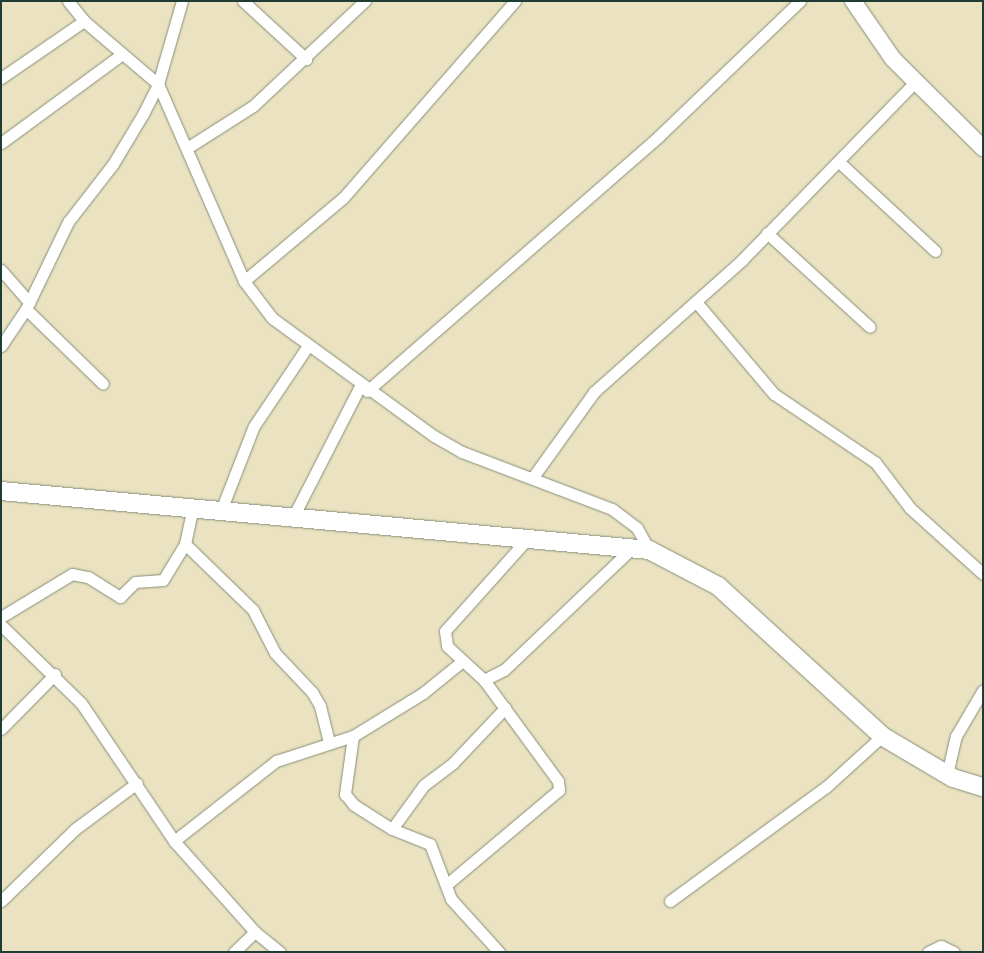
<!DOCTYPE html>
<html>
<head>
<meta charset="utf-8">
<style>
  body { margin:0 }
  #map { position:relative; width:984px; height:953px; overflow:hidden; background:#ebe2c1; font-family:"Comic Neue",sans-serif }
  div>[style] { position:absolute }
  .roads { filter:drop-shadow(0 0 1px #85907a) drop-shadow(0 0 1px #85907a) }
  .street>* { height:11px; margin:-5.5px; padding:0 5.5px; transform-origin:5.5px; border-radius:5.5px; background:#fff }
  .secondary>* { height:16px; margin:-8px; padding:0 8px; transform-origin:8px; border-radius:8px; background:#fff }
  .primary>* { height:18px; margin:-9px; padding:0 9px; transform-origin:9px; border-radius:9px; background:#fff }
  span { translate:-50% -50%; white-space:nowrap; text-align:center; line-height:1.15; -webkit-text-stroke:5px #fdfcf7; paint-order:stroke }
  .frame { position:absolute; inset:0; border:2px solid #1f3d34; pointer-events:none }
</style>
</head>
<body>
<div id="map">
  <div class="roads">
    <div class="street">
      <div style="left:68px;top:1px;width:26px;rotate:51deg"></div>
      <div style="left:84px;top:21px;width:97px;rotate:40.4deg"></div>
      <div style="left:158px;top:84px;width:215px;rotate:66.4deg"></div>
      <div style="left:244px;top:281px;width:46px;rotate:52.9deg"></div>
      <div style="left:272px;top:318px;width:200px;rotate:36.1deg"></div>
      <div style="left:434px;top:436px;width:32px;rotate:30deg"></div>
      <div style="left:462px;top:452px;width:160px;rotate:20.8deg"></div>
      <div style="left:612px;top:509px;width:31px;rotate:37deg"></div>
      <div style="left:637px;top:528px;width:25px;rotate:61deg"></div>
      <div style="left:243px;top:1px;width:86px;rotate:42.6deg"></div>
      <div style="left:1px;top:78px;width:101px;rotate:-34.5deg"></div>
      <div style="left:1px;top:143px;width:150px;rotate:-36.3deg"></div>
      <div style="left:187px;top:148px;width:78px;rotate:-32.5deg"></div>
      <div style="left:253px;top:106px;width:154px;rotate:-43.2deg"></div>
      <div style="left:839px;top:162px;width:131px;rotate:42.8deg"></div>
      <div style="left:767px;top:233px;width:139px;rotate:42.4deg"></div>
      <div style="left:1px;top:270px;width:43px;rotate:48.8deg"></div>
      <div style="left:244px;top:281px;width:129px;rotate:-40deg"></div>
      <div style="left:343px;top:198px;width:262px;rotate:-48.9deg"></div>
      <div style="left:697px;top:303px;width:119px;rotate:49.8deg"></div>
      <div style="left:774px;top:394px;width:122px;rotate:34deg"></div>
      <div style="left:875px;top:462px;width:58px;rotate:52.7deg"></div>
      <div style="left:910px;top:508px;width:98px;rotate:42.1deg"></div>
      <div style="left:26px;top:309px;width:107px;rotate:44.2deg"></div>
      <div style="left:1px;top:346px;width:45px;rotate:-56deg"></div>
      <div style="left:26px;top:309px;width:97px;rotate:-64.2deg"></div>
      <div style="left:68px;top:222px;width:73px;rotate:-52.2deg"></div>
      <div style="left:113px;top:164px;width:58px;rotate:-59deg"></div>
      <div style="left:143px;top:114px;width:34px;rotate:-63deg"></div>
      <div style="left:158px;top:84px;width:86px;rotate:-73.9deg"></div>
      <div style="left:367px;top:391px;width:386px;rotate:-41.1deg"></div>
      <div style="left:658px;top:137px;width:197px;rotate:-43.8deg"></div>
      <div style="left:533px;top:477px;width:105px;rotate:-54.3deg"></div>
      <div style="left:594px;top:392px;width:198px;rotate:-41.7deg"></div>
      <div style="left:742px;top:260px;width:248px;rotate:-45.8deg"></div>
      <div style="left:220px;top:513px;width:93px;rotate:-68.7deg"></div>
      <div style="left:254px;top:426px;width:95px;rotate:-56.1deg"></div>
      <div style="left:293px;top:517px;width:147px;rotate:-62.9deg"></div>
      <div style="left:529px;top:537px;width:126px;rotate:131.8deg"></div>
      <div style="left:445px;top:631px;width:15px;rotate:82deg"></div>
      <div style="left:447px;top:646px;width:50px;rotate:42.6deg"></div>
      <div style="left:484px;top:680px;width:22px;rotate:-27deg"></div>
      <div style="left:504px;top:670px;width:178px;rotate:-43.6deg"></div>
      <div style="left:185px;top:544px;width:95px;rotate:44.1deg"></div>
      <div style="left:253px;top:610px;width:48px;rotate:62.9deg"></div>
      <div style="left:275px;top:653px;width:54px;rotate:46.5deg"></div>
      <div style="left:312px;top:692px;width:16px;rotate:60deg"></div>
      <div style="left:320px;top:706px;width:38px;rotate:76deg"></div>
      <div style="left:1px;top:617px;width:83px;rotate:-31.2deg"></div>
      <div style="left:72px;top:574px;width:16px;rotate:11deg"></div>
      <div style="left:88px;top:577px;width:38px;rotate:32deg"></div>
      <div style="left:120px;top:597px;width:21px;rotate:-45deg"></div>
      <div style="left:135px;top:582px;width:28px;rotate:-4deg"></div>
      <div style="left:163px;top:580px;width:42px;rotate:-58.6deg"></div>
      <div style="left:185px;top:544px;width:34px;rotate:-78deg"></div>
      <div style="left:1px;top:625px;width:112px;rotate:44.3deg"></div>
      <div style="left:81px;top:703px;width:166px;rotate:56deg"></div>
      <div style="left:174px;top:841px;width:122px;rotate:48.3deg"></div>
      <div style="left:255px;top:932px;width:32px;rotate:39deg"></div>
      <div style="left:460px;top:663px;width:48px;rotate:141deg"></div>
      <div style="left:423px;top:693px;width:82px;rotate:148.4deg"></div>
      <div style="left:353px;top:736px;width:59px;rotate:97.9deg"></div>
      <div style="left:345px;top:794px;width:14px;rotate:51deg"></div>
      <div style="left:354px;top:805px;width:45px;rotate:32.3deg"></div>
      <div style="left:392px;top:829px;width:41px;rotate:21.5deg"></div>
      <div style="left:430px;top:844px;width:59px;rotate:69.1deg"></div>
      <div style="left:451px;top:899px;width:72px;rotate:47.8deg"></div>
      <div style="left:1px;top:729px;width:77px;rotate:-45.5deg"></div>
      <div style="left:948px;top:770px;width:35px;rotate:-77deg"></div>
      <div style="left:956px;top:736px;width:53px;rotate:-59.6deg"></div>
      <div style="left:392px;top:829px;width:54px;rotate:-54deg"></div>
      <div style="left:424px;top:785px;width:36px;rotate:-37deg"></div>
      <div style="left:453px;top:763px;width:76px;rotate:-46.6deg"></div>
      <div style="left:174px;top:841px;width:130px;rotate:-38.1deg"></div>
      <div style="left:276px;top:761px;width:81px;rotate:-18deg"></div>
      <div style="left:446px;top:885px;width:148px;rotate:-40.1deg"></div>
      <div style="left:559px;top:790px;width:9px;rotate:-96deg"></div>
      <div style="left:558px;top:781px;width:125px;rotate:-126.2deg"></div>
      <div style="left:1px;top:901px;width:103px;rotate:-44.2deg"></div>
      <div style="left:75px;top:829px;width:77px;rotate:-36.6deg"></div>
      <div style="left:670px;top:901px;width:193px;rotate:-36.2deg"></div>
      <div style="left:826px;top:787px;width:76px;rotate:-42.3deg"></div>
      <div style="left:234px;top:952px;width:29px;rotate:-44deg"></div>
      <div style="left:928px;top:952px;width:14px;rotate:-25deg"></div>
      <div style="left:941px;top:946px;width:14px;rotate:25deg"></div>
    </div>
    <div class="secondary">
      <div style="left:853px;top:1px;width:70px;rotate:55.4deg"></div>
      <div style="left:893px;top:59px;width:127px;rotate:44.7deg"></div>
    </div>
    <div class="primary">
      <div style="left:1px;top:491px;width:651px;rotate:5.2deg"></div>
      <div style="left:649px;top:550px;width:78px;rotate:27.6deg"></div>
      <div style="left:718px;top:586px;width:222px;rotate:42.4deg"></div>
      <div style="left:882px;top:736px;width:82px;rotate:30.6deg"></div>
      <div style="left:953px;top:778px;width:31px;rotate:17deg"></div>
    </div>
  </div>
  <div class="frame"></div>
</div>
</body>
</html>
